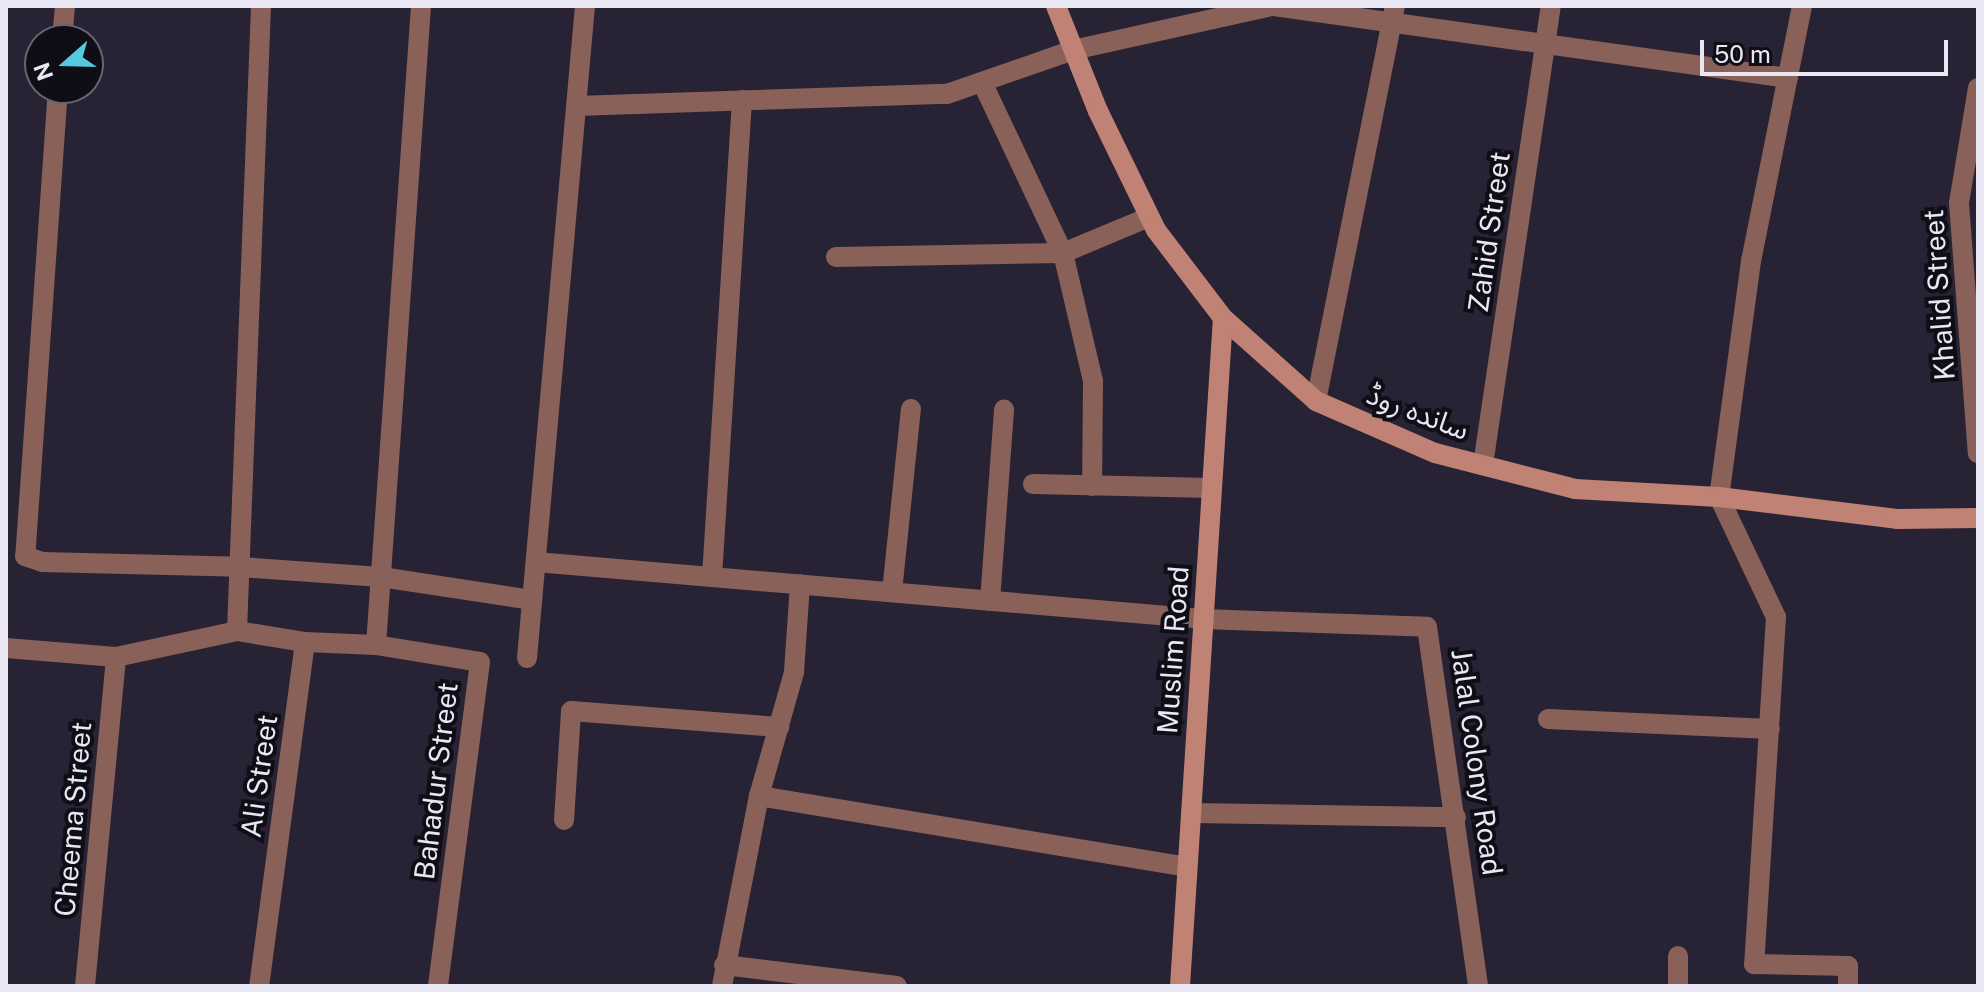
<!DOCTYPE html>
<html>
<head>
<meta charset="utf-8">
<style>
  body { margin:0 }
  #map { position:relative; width:1984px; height:992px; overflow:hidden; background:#272234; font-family:"Public Sans","Noto Sans Arabic",sans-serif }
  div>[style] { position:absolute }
  .street>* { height:20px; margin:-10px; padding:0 10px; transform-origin:10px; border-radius:10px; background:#896159 }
  .secondary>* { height:20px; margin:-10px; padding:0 10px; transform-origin:10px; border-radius:10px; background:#c18276 }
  span { translate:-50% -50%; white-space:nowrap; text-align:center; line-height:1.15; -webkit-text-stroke:8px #0f0d15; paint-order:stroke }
  .street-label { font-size:28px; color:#eae7f4 }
  .frame { position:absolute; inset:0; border:8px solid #eae7f4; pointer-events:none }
  .north { position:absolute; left:24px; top:24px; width:80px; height:80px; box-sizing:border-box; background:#0f0d15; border:2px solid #67646e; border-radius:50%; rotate:250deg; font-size:22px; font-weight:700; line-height:32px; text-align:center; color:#eae7f4 }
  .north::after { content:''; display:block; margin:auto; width:28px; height:36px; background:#55cadf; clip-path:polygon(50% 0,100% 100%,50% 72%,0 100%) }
  .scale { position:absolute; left:1700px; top:40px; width:248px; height:36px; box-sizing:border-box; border:4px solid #eae7f4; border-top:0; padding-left:10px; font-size:24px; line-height:28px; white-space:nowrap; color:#eae7f4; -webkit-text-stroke:6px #0f0d15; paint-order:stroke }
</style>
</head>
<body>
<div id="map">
  <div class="street">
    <div style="left:1274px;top:6px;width:519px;rotate:7.97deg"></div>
    <div style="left:1802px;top:6px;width:260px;rotate:101.3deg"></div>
    <div style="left:1751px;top:261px;width:238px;rotate:97.7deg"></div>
    <div style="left:1719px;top:497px;width:133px;rotate:64.6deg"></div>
    <div style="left:1776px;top:617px;width:348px;rotate:93.6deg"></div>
    <div style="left:1754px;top:964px;width:94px;rotate:1.2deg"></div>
    <div style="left:1848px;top:966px;width:20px;rotate:90deg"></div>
    <div style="left:62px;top:40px;width:34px;rotate:-85deg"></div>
    <div style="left:982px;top:82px;width:189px;rotate:64.7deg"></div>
    <div style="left:1063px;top:253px;width:131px;rotate:76.8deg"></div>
    <div style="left:1093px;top:381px;width:105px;rotate:90.5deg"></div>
    <div style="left:58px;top:88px;width:469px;rotate:94deg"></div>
    <div style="left:25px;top:556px;width:18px;rotate:19deg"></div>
    <div style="left:42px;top:562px;width:198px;rotate:1.4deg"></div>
    <div style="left:240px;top:567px;width:141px;rotate:4.1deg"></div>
    <div style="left:381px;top:577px;width:153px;rotate:8.7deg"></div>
    <div style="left:1978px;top:88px;width:117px;rotate:99.4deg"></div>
    <div style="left:1959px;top:203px;width:251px;rotate:85.7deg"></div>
    <div style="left:576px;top:106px;width:371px;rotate:-1.9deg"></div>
    <div style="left:947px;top:94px;width:133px;rotate:-19.2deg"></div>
    <div style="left:1073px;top:50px;width:204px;rotate:-12.5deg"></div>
    <div style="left:836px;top:257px;width:227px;rotate:-1deg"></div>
    <div style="left:1063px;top:253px;width:93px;rotate:-22.7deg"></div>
    <div style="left:1316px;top:401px;width:403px;rotate:-78.7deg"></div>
    <div style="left:1483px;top:465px;width:464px;rotate:-81.6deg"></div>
    <div style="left:1033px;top:484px;width:178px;rotate:1.3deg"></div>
    <div style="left:536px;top:562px;width:669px;rotate:4.88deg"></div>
    <div style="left:1203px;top:619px;width:224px;rotate:2deg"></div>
    <div style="left:1427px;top:627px;width:363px;rotate:81.9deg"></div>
    <div style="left:712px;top:577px;width:478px;rotate:-86.4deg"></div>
    <div style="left:892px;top:592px;width:184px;rotate:-84.1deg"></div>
    <div style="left:990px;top:601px;width:192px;rotate:-85.8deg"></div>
    <div style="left:237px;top:631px;width:625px;rotate:-87.8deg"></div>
    <div style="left:305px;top:642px;width:71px;rotate:2.4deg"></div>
    <div style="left:376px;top:645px;width:105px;rotate:9.3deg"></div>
    <div style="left:480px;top:662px;width:327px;rotate:97.4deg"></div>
    <div style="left:376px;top:645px;width:641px;rotate:-85.97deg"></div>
    <div style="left:6px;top:648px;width:110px;rotate:4.7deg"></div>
    <div style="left:116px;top:657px;width:124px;rotate:-12.1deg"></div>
    <div style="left:237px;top:631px;width:69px;rotate:9.2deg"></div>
    <div style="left:305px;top:642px;width:347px;rotate:97.6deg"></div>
    <div style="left:527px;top:658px;width:655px;rotate:-84.92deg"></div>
    <div style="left:1548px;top:719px;width:222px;rotate:2.6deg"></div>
    <div style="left:759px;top:796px;width:434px;rotate:9.4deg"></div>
    <div style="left:1191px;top:813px;width:265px;rotate:0.9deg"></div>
    <div style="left:564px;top:820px;width:109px;rotate:-86.3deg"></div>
    <div style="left:571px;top:711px;width:209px;rotate:4.4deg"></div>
    <div style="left:1678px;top:956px;width:30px;rotate:90deg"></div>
    <div style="left:724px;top:965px;width:174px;rotate:6.9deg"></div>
    <div style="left:85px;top:986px;width:330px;rotate:-84.6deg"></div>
    <div style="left:722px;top:986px;width:194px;rotate:-79deg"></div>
    <div style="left:759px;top:796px;width:129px;rotate:-74.2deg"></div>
    <div style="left:794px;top:672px;width:88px;rotate:-86.1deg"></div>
  </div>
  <div class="secondary">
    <div style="left:1056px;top:6px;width:113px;rotate:68.2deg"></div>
    <div style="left:1098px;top:111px;width:132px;rotate:64deg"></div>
    <div style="left:1156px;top:230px;width:111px;rotate:52.7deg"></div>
    <div style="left:1223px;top:318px;width:125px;rotate:41.7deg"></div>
    <div style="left:1316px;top:401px;width:130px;rotate:23.6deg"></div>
    <div style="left:1435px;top:453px;width:145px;rotate:14.4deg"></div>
    <div style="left:1575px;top:489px;width:144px;rotate:3.2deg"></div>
    <div style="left:1719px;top:497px;width:179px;rotate:7deg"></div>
    <div style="left:1897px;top:519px;width:81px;rotate:-0.7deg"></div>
    <div style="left:1180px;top:986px;width:669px;rotate:-86.32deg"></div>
  </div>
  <div class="street-label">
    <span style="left:1489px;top:232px;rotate:-82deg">Zahid Street</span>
    <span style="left:1939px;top:295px;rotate:-94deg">Khalid Street</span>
    <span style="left:1418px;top:412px;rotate:21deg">ساندہ روڈ</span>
    <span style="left:1173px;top:650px;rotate:-86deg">Muslim Road</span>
    <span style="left:1477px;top:762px;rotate:82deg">Jalal Colony Road</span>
    <span style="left:259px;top:776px;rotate:-82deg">Ali Street</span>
    <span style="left:436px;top:781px;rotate:-83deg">Bahadur Street</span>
    <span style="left:73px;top:819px;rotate:-85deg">Cheema Street</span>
  </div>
  <div class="frame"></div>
  <div class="north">N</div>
  <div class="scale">50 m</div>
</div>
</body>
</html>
